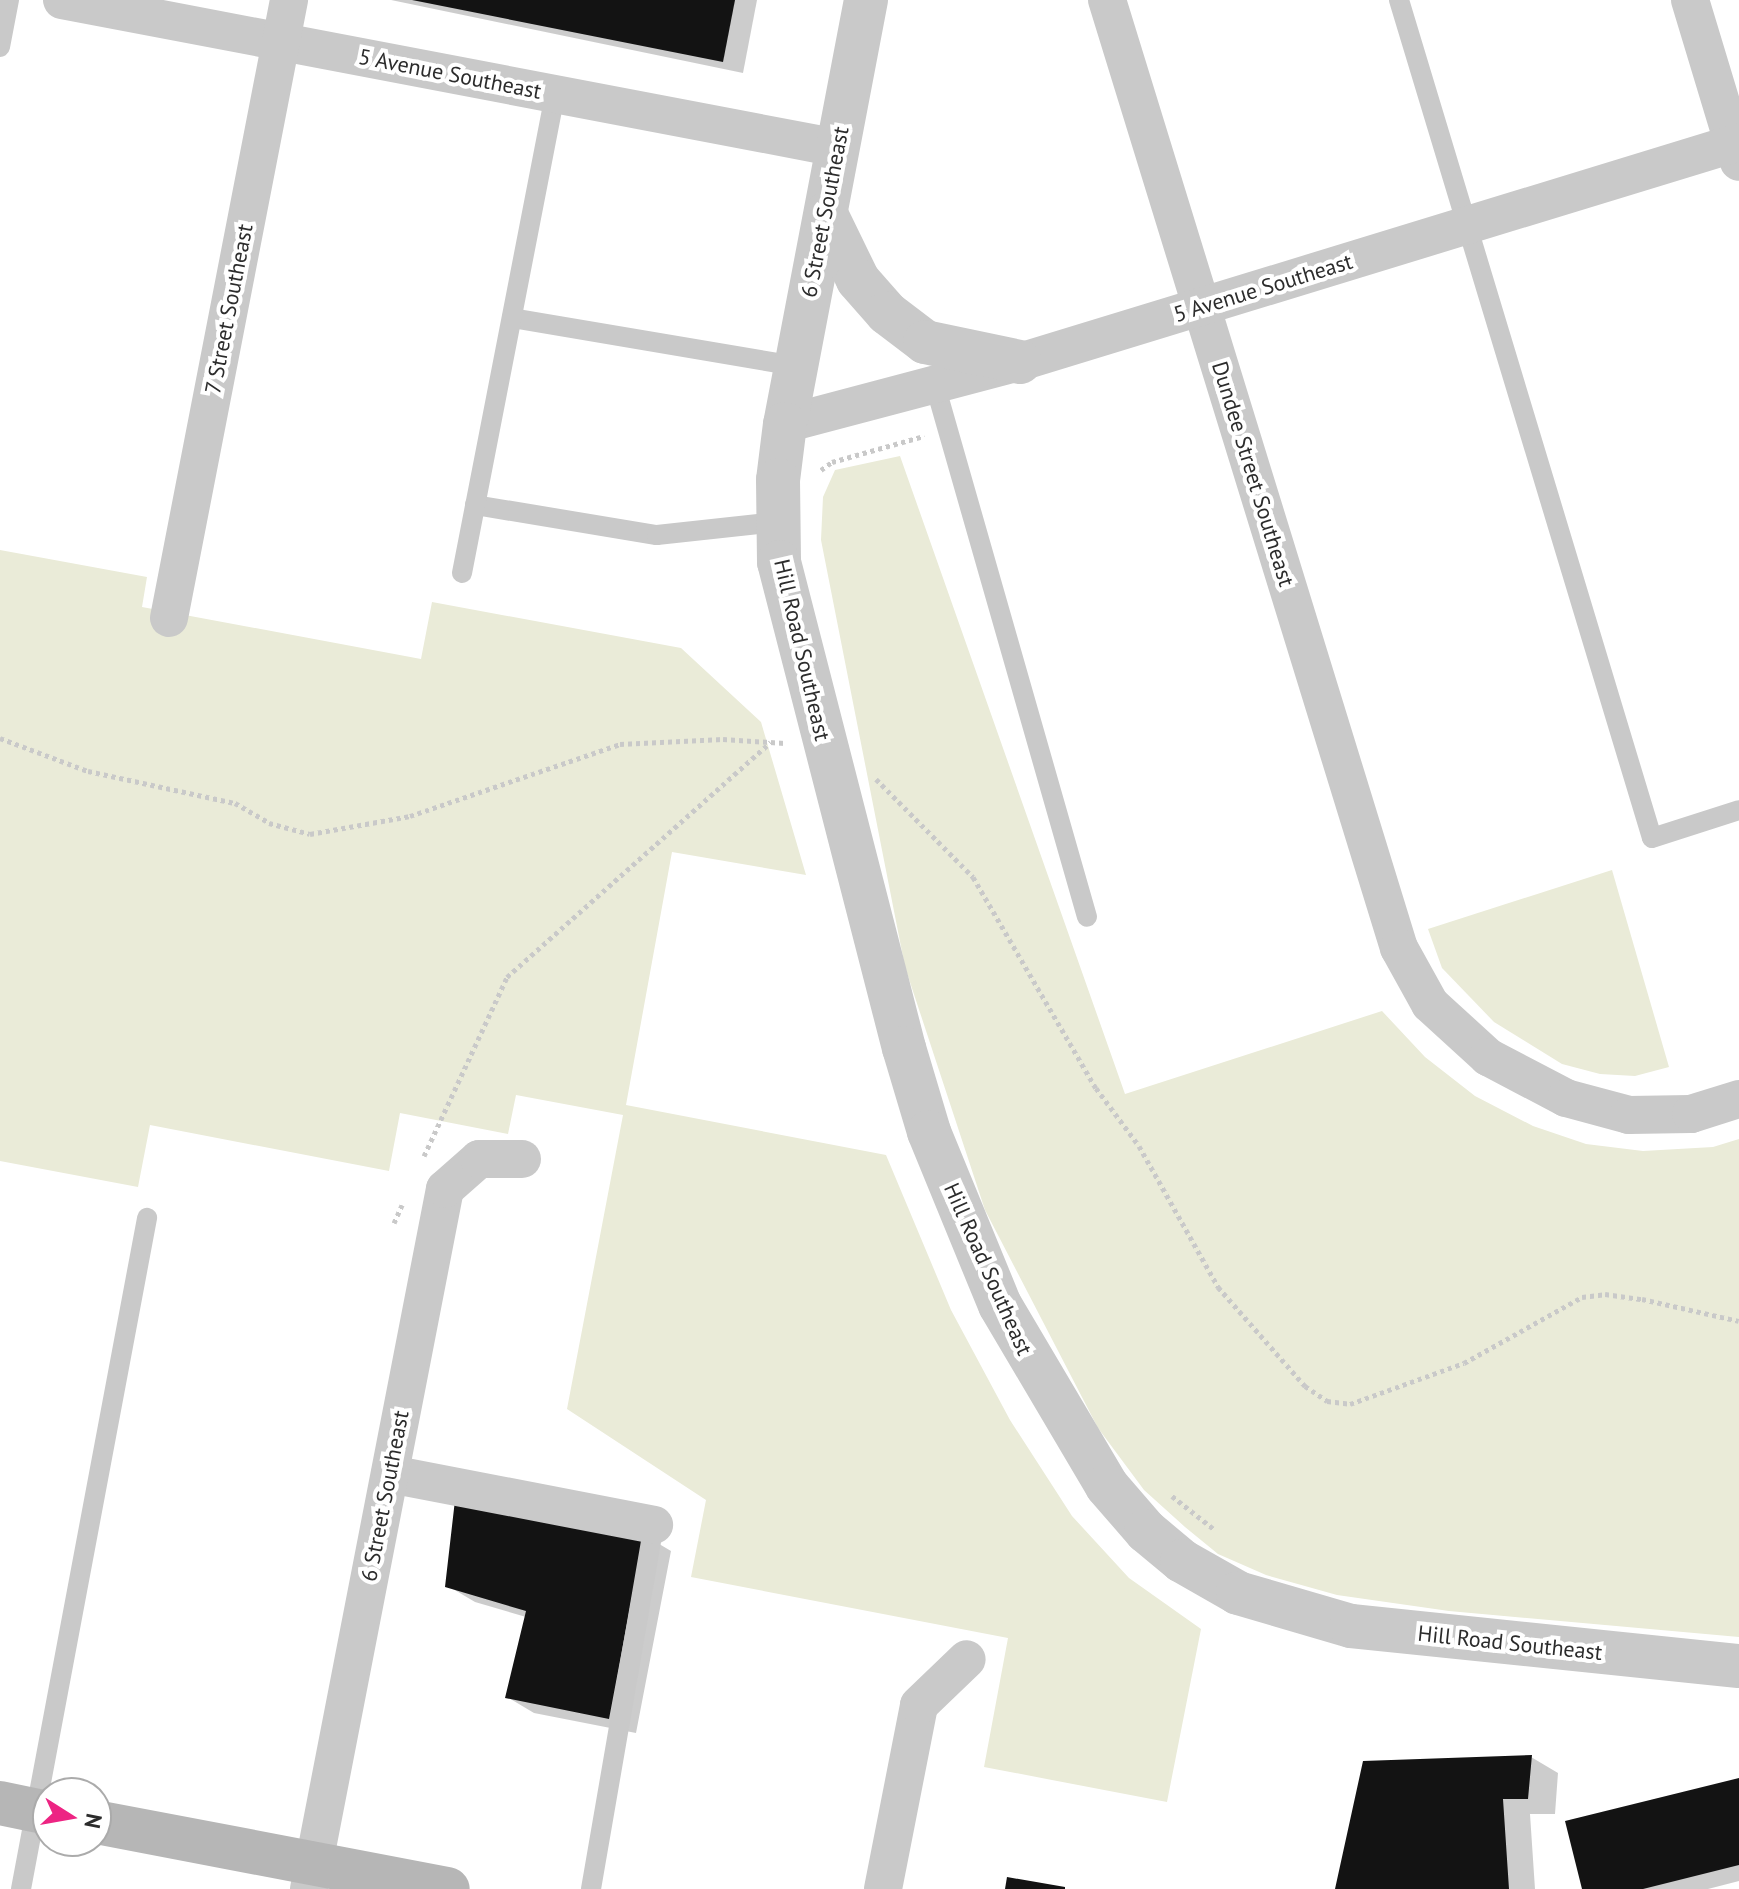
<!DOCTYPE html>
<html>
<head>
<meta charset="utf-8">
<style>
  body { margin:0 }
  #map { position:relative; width:1739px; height:1889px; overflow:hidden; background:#fff; font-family:"PT Sans",sans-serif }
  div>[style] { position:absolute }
  .green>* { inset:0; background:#eaebd8 }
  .shadow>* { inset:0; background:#0003 }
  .building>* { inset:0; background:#131313 }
  .path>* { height:5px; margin-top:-2.5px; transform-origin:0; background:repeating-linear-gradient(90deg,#c9c9c9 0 4px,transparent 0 8px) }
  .service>* { height:20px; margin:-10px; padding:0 10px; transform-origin:10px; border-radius:10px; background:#c9c9c9 }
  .minor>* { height:38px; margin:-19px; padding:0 19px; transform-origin:19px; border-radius:19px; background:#c9c9c9 }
  .tertiary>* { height:44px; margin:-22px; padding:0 22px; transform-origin:22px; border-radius:22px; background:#c9c9c9 }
  .secondary>* { height:44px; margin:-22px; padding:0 22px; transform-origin:22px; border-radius:22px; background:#b6b6b6 }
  span { translate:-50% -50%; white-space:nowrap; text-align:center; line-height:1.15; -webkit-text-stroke:8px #fff; paint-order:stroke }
  .street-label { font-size:22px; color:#2c2c2c }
  .north { position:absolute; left:32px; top:1777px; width:80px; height:80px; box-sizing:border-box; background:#fff; border:2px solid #ababab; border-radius:50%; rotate:101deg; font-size:22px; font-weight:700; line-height:32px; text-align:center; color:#2c2c2c }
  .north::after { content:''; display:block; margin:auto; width:28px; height:36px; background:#ed2483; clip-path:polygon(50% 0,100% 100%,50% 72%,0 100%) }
</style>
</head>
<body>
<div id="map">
  <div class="green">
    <div style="clip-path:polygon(900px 456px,1125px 1094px,1382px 1011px,1425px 1057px,1475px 1096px,1533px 1126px,1586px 1144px,1643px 1151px,1713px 1147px,1739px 1139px,1739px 1637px,1449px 1611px,1337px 1595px,1266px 1575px,1218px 1554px,1185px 1527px,1144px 1490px,1098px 1428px,985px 1210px,905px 967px,821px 540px,823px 497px,835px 470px)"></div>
    <div style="clip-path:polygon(0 550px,147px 577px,142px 607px,421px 659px,432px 602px,681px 648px,761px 722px,806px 875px,672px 852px,626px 1105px,886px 1155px,951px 1310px,1010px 1420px,1072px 1516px,1129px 1578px,1201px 1629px,1167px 1802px,984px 1767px,1008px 1638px,691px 1577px,706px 1500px,567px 1409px,623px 1115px,516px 1095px,508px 1134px,400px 1113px,389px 1171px,150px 1125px,138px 1187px,0 1161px)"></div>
    <div style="clip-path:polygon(1612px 870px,1669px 1067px,1635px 1076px,1600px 1074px,1562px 1064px,1494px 1022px,1442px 968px,1428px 929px)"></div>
  </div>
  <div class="shadow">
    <div style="clip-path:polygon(391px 0,757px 0,743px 73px)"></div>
    <div style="clip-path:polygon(644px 1535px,671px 1551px,636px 1733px,534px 1713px,507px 1697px,526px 1617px,475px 1602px,448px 1586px)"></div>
    <div style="clip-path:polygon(1531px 1757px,1558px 1773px,1555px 1814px,1530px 1814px,1535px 1889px,1337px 1889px)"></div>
    <div style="clip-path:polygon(1739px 1780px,1739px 1881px,1708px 1889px,1584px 1889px)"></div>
  </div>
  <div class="building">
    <div style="clip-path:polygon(412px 0,735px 0,723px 62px)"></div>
    <div style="clip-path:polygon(455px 1500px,644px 1533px,609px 1719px,505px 1698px,526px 1611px,445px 1587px)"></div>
    <div style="clip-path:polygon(1532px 1755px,1528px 1799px,1503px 1799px,1509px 1889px,1335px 1889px,1363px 1761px)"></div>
    <div style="clip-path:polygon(1739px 1778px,1739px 1865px,1643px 1889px,1582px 1889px,1565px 1821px)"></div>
    <div style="clip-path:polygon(1007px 1877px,1065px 1887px,1065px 1889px,1005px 1889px)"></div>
  </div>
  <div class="path">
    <div style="left:821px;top:470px;width:14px;rotate:-36deg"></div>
    <div style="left:832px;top:462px;width:96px;rotate:-15.8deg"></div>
    <div style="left:0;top:738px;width:94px;rotate:20.6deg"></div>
    <div style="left:88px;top:771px;width:150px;rotate:12.3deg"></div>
    <div style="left:235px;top:803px;width:39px;rotate:30deg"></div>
    <div style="left:269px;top:823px;width:42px;rotate:15deg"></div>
    <div style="left:310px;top:834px;width:102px;rotate:-10.2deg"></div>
    <div style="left:410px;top:816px;width:222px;rotate:-18.9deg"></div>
    <div style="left:620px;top:744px;width:103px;rotate:-2.8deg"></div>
    <div style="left:723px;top:739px;width:62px;rotate:3.7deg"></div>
    <div style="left:876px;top:779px;width:138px;rotate:45.3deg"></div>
    <div style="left:973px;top:877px;width:244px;rotate:59.8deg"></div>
    <div style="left:1096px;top:1088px;width:72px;rotate:53.4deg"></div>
    <div style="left:1139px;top:1146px;width:162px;rotate:60.7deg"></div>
    <div style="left:1218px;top:1287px;width:132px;rotate:48.7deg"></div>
    <div style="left:1305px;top:1386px;width:27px;rotate:34deg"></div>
    <div style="left:1327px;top:1401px;width:23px;rotate:7deg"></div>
    <div style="left:1350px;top:1404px;width:121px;rotate:-19.8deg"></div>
    <div style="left:1464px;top:1363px;width:135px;rotate:-29.2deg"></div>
    <div style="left:1582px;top:1297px;width:23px;rotate:-7deg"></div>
    <div style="left:1605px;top:1294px;width:37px;rotate:8deg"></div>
    <div style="left:1642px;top:1299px;width:99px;rotate:12.8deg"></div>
    <div style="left:424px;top:1156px;width:197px;rotate:-65.1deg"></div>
    <div style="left:507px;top:977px;width:353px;rotate:-41.7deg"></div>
    <div style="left:394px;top:1223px;width:20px;rotate:-66deg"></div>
    <div style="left:1172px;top:1496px;width:55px;rotate:38.3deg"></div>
  </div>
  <div class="service">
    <div style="left:1399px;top:0;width:875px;rotate:73.2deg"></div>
    <div style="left:1652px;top:838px;width:91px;rotate:-17.8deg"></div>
    <div style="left:0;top:47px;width:48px;rotate:-79.2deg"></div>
    <div style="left:512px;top:318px;width:287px;rotate:9.6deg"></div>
    <div style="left:935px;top:385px;width:553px;rotate:74.05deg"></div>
    <div style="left:475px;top:505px;width:184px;rotate:9.4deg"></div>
    <div style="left:657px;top:535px;width:121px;rotate:-6.2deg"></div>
    <div style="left:462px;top:573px;width:488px;rotate:-79deg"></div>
    <div style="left:21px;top:1889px;width:683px;rotate:-79.36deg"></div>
    <div style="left:591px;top:1889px;width:369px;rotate:-80.2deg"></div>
  </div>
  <div class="minor">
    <div style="left:62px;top:0;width:790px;rotate:10.8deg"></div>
    <div style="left:1107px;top:0;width:992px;rotate:72.88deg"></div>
    <div style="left:1399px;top:948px;width:64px;rotate:61deg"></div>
    <div style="left:1430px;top:1004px;width:79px;rotate:42.4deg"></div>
    <div style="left:1488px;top:1057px;width:88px;rotate:27.7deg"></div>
    <div style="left:1566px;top:1098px;width:65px;rotate:15.1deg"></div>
    <div style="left:1629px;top:1115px;width:62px;rotate:-0.9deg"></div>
    <div style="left:1691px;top:1114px;width:50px;rotate:-17.4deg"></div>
    <div style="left:1690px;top:0;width:169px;rotate:73.2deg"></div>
    <div style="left:785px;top:424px;width:243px;rotate:-14.8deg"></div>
    <div style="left:1020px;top:362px;width:752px;rotate:-17.01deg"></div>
    <div style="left:169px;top:618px;width:630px;rotate:-79.01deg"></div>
    <div style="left:390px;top:1474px;width:269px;rotate:10.9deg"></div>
    <div style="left:309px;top:1889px;width:713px;rotate:-79.01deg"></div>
    <div style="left:445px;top:1189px;width:45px;rotate:-41.4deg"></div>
    <div style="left:479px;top:1159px;width:43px"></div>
    <div style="left:883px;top:1889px;width:187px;rotate:-78.9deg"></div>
    <div style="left:919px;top:1705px;width:66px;rotate:-43.8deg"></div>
  </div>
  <div class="tertiary">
    <div style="left:866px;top:0;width:432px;rotate:100.8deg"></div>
    <div style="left:785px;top:424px;width:56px;rotate:97.1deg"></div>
    <div style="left:778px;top:480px;width:82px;rotate:89.3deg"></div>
    <div style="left:779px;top:562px;width:502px;rotate:75.58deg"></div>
    <div style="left:904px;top:1048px;width:88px;rotate:73.4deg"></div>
    <div style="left:929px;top:1132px;width:187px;rotate:67.7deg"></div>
    <div style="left:1000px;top:1305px;width:210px;rotate:59.4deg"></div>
    <div style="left:1107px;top:1486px;width:60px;rotate:49.1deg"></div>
    <div style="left:1146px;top:1531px;width:47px;rotate:39.8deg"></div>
    <div style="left:1182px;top:1561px;width:64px;rotate:29.7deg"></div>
    <div style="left:1238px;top:1593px;width:118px;rotate:16.3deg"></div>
    <div style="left:1351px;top:1626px;width:390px;rotate:5.9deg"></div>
    <div style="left:826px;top:214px;width:73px;rotate:64.1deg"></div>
    <div style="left:858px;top:280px;width:44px;rotate:48.7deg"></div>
    <div style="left:887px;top:313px;width:48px;rotate:37.3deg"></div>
    <div style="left:925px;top:342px;width:97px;rotate:11.9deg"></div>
  </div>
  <div class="secondary">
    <div style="left:0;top:1803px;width:49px;rotate:11.8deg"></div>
    <div style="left:96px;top:1822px;width:358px;rotate:10.8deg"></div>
  </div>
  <div class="street-label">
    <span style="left:450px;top:74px;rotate:11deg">5 Avenue Southeast</span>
    <span style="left:825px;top:212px;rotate:-79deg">6 Street Southeast</span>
    <span style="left:1263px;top:288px;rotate:-17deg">5 Avenue Southeast</span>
    <span style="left:229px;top:309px;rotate:-79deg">7 Street Southeast</span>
    <span style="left:1253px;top:474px;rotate:73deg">Dundee Street Southeast</span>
    <span style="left:802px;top:650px;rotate:77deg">Hill Road Southeast</span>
    <span style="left:988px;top:1269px;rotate:66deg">Hill Road Southeast</span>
    <span style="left:385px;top:1496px;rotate:-79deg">6 Street Southeast</span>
    <span style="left:1510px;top:1643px;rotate:6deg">Hill Road Southeast</span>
  </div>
  <div class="north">N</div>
</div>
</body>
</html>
